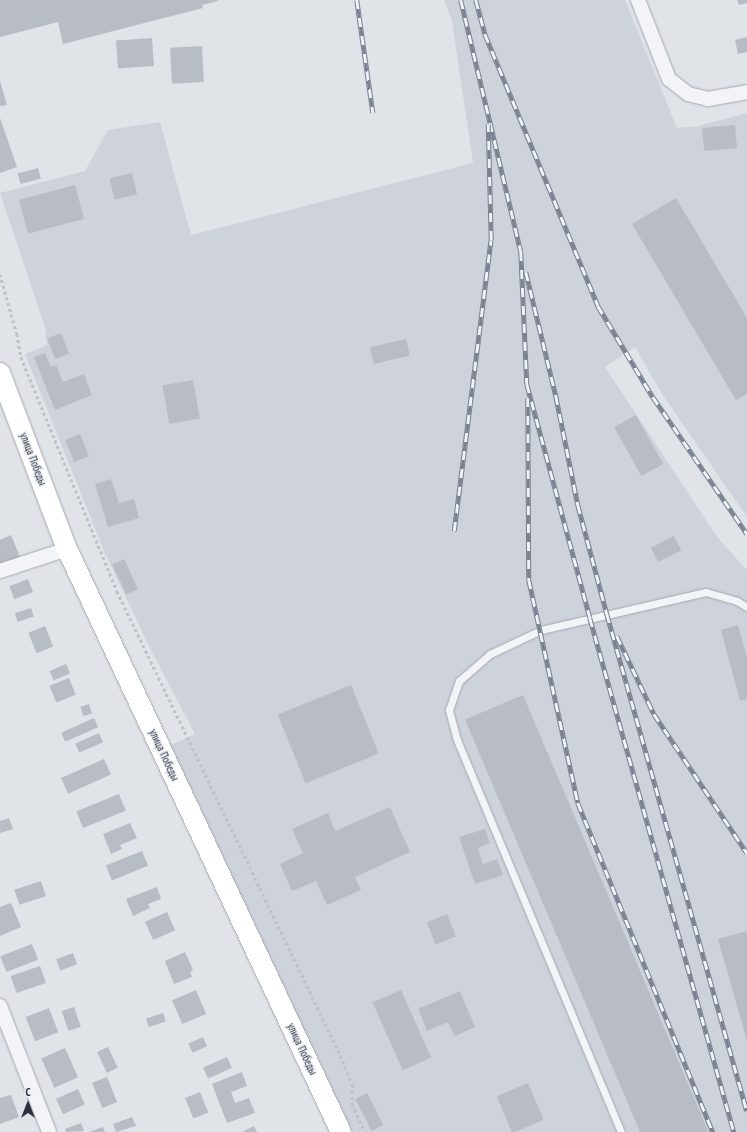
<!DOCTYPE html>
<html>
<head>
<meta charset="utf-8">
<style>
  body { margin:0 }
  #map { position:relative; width:747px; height:1132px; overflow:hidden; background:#e0e3e8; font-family:"PT Sans Narrow",sans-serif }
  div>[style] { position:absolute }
  .built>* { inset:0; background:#ced2da }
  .building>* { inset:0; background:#b7bcc5; transform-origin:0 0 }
  .path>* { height:2.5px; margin-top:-1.25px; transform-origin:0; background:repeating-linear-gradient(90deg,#bec1c7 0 3px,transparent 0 6px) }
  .roads { filter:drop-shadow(0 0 1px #a5aab2) drop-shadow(0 0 1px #a5aab2) }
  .lane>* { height:7px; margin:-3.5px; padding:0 3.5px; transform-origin:3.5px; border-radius:3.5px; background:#f2f4f7 }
  .street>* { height:14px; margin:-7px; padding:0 7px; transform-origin:7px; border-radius:7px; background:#f2f4f7 }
  .secondary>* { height:20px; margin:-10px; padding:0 10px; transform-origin:10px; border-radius:10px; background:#fff }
  .rail>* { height:4.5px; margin-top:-2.25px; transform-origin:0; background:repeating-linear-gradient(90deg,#eff2f6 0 9px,#7a8292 0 18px); box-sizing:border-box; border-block:1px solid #7a8292 }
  span { translate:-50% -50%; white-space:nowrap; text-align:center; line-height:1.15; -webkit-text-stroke:3px #eff2f6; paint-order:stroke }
  .street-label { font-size:11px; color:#29303f }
  .north { position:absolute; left:8px; top:1084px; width:40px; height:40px; -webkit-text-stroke:3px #eff2f6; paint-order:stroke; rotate:0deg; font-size:11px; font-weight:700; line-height:16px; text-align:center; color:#29303f }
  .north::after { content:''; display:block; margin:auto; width:14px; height:18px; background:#29303f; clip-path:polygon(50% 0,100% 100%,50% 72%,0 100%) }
</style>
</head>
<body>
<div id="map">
  <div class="built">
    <div style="clip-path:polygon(444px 0,625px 0,677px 128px,699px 126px,747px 113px,747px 517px,662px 394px,635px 347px,605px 367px,717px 537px,747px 570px,747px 1132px,352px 1132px,169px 746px,195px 734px,149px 646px,104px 551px,25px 354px,47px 345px,45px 327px,0 193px,85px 171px,108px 130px,160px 122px,191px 235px,473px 163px,452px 21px)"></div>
  </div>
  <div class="building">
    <div style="clip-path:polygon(0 0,218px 0,218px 1px,202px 5px,203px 8px,63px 44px,58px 22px,0 37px)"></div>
    <div style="clip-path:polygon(737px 0,747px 0,747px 3px,739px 5px)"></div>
    <div style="clip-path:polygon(747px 37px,747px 52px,738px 54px,735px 40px)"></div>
    <div style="left:152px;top:38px;width:28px;height:36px;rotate:86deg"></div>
    <div style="left:202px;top:46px;width:36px;height:32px;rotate:87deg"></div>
    <div style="clip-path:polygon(0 81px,7px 105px,0 106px)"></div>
    <div style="clip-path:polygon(0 118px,17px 167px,0 173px)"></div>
    <div style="left:735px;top:125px;width:23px;height:33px;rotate:85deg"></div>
    <div style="left:38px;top:168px;width:11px;height:21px;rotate:75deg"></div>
    <div style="left:132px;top:173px;width:22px;height:23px;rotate:77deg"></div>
    <div style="left:75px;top:185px;width:35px;height:58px;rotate:75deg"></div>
    <div style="clip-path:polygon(676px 198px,747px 318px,747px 394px,736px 400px,632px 224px)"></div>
    <div style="left:61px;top:333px;width:22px;height:15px;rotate:68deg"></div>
    <div style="left:406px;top:339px;width:17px;height:37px;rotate:77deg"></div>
    <div style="clip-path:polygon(45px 353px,51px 367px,56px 365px,63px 382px,84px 374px,92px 395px,55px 410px,34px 357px)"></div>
    <div style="left:193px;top:380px;width:39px;height:31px;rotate:80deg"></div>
    <div style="left:636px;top:415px;width:56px;height:25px;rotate:61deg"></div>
    <div style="left:80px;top:434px;width:24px;height:16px;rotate:68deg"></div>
    <div style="clip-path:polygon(111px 479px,119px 503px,134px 499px,139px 518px,108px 527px,95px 484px)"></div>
    <div style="clip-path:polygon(11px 535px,20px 557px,0 565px,0 540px)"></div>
    <div style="left:674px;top:536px;width:16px;height:26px;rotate:63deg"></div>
    <div style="left:124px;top:559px;width:33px;height:13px;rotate:65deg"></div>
    <div style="left:28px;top:579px;width:14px;height:20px;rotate:69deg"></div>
    <div style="left:31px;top:608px;width:9px;height:17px;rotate:72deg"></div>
    <div style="clip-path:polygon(738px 625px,747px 658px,747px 699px,740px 701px,721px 630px)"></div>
    <div style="left:45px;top:626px;width:22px;height:18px;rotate:68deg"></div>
    <div style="left:66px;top:664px;width:10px;height:18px;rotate:66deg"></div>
    <div style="left:69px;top:678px;width:18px;height:21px;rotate:68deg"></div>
    <div style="left:351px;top:685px;width:74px;height:79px;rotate:68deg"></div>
    <div style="left:523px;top:695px;width:474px;height:63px;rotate:67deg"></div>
    <div style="left:89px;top:704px;width:10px;height:9px;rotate:73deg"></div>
    <div style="left:94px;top:718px;width:10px;height:36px;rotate:66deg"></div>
    <div style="left:99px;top:733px;width:10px;height:26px;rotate:66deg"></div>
    <div style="left:104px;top:759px;width:17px;height:47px;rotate:66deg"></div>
    <div style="left:119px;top:794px;width:18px;height:46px;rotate:68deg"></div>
    <div style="clip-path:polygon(390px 807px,410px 852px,355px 877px,361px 890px,327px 905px,316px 881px,292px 891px,280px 864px,303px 853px,292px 829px,328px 813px,335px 831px)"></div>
    <div style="clip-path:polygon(9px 818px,13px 829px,0 833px,0 821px)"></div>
    <div style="clip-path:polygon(130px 823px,137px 838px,120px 845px,122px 849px,111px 854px,103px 834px)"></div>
    <div style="clip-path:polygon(485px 829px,490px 843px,478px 848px,483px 864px,497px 859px,503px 875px,475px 884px,459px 837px)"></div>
    <div style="left:142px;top:851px;width:16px;height:39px;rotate:68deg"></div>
    <div style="left:41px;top:881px;width:16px;height:28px;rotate:72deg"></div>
    <div style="clip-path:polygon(157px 887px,161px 899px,148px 904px,150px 908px,133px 916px,126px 899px)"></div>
    <div style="clip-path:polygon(11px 903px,21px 927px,0 936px,0 907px)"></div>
    <div style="left:167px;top:912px;width:20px;height:24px;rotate:66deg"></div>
    <div style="left:447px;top:914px;width:24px;height:22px;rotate:68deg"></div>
    <div style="clip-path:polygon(747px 931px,747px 1041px,718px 939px)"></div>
    <div style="left:32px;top:944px;width:17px;height:34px;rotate:69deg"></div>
    <div style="clip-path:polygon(185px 952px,193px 970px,190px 972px,192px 977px,174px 984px,165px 961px)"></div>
    <div style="left:73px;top:953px;width:12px;height:18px;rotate:70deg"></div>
    <div style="left:40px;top:966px;width:18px;height:31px;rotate:71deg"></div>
    <div style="left:196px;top:990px;width:26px;height:26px;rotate:67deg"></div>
    <div style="left:401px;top:990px;width:74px;height:31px;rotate:66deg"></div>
    <div style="clip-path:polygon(460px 991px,475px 1027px,455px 1036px,448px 1022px,427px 1031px,418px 1009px)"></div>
    <div style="left:74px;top:1007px;width:21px;height:13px;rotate:71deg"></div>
    <div style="left:49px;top:1008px;width:26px;height:25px;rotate:69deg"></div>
    <div style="left:163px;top:1013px;width:9px;height:18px;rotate:72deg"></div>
    <div style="left:203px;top:1037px;width:10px;height:16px;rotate:66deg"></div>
    <div style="left:108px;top:1047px;width:23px;height:12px;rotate:65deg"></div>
    <div style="left:65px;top:1048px;width:32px;height:26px;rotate:66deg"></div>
    <div style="left:227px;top:1057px;width:12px;height:26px;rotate:66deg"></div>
    <div style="clip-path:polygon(242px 1072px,247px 1086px,231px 1092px,235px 1103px,249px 1098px,255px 1113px,227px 1123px,212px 1084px)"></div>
    <div style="left:107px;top:1077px;width:27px;height:16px;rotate:68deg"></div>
    <div style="left:528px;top:1083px;width:40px;height:34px;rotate:67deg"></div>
    <div style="left:78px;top:1089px;width:17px;height:24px;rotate:66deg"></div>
    <div style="left:200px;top:1092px;width:22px;height:16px;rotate:68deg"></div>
    <div style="left:367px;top:1093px;width:36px;height:13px;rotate:63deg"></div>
    <div style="clip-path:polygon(11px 1095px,19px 1117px,0 1124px,0 1098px)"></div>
    <div style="clip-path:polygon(132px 1117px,136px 1126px,116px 1132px,113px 1124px)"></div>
    <div style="clip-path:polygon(81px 1123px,84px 1131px,66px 1132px,65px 1129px)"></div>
    <div style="clip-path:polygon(254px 1126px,257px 1132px,242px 1132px)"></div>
    <div style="clip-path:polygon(103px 1127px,105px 1132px,89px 1132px)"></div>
  </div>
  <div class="path">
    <div style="left:0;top:274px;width:62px;rotate:74.2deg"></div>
    <div style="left:17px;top:334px;width:23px;rotate:80deg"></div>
    <div style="left:21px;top:357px;width:253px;rotate:67.7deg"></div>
    <div style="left:117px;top:591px;width:509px;rotate:64.29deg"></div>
    <div style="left:338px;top:1050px;width:38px;rotate:67deg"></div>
    <div style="left:353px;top:1085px;width:19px;rotate:93deg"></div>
    <div style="left:352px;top:1104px;width:31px;rotate:65deg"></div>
  </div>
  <div class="roads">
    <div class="lane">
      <div style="left:621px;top:1132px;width:425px;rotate:-112.7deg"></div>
      <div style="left:457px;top:740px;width:31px;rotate:-105deg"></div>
      <div style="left:449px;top:710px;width:31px;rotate:-71deg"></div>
      <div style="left:459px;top:681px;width:41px;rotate:-41.1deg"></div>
      <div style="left:490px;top:654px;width:56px;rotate:-25.2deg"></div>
      <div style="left:541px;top:630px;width:169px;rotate:-13deg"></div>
      <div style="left:706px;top:592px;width:32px;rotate:16deg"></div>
      <div style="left:737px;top:601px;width:12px;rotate:31deg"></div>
    </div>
    <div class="street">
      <div style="left:638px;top:0;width:85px;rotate:68.6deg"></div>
      <div style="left:669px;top:79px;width:24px;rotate:38deg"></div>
      <div style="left:688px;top:94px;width:21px;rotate:14deg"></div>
      <div style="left:708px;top:99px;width:40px;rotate:-10deg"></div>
      <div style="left:0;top:571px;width:71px;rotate:-18.2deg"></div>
      <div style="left:0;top:1006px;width:135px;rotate:68.7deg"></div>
    </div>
    <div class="secondary">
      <div style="left:0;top:373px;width:188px;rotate:69.2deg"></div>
      <div style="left:67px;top:549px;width:644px;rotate:64.83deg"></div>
    </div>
  </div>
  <div class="rail">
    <div style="left:357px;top:0;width:114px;rotate:81.9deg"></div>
    <div style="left:461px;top:0;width:259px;rotate:76.6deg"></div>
    <div style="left:521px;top:252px;width:132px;rotate:87.4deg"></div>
    <div style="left:527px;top:384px;width:242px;rotate:74.9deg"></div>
    <div style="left:590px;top:618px;width:534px;rotate:74.35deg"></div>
    <div style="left:476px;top:0;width:35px;rotate:75deg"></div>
    <div style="left:485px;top:34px;width:295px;rotate:67.4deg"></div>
    <div style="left:598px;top:306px;width:106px;rotate:58.9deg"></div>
    <div style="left:653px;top:397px;width:166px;rotate:55.5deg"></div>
    <div style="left:526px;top:272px;width:128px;rotate:76.4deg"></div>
    <div style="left:556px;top:396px;width:111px;rotate:78.6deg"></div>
    <div style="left:578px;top:505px;width:113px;rotate:75.1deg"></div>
    <div style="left:607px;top:614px;width:516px;rotate:74.27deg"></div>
    <div style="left:528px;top:398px;width:182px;rotate:89.7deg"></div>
    <div style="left:529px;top:580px;width:228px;rotate:77.6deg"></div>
    <div style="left:578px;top:803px;width:356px;rotate:67.7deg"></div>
    <div style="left:454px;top:531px;width:293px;rotate:-82.8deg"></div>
    <div style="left:491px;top:240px;width:116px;rotate:-91.5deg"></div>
    <div style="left:617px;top:636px;width:86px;rotate:64.6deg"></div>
    <div style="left:654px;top:714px;width:167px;rotate:56.2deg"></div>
  </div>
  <div class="street-label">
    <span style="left:33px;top:459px;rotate:69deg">улица Победы</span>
    <span style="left:164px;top:755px;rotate:65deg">улица Победы</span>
    <span style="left:302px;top:1049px;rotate:65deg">улица Победы</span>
  </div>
  <div class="north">С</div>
</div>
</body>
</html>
